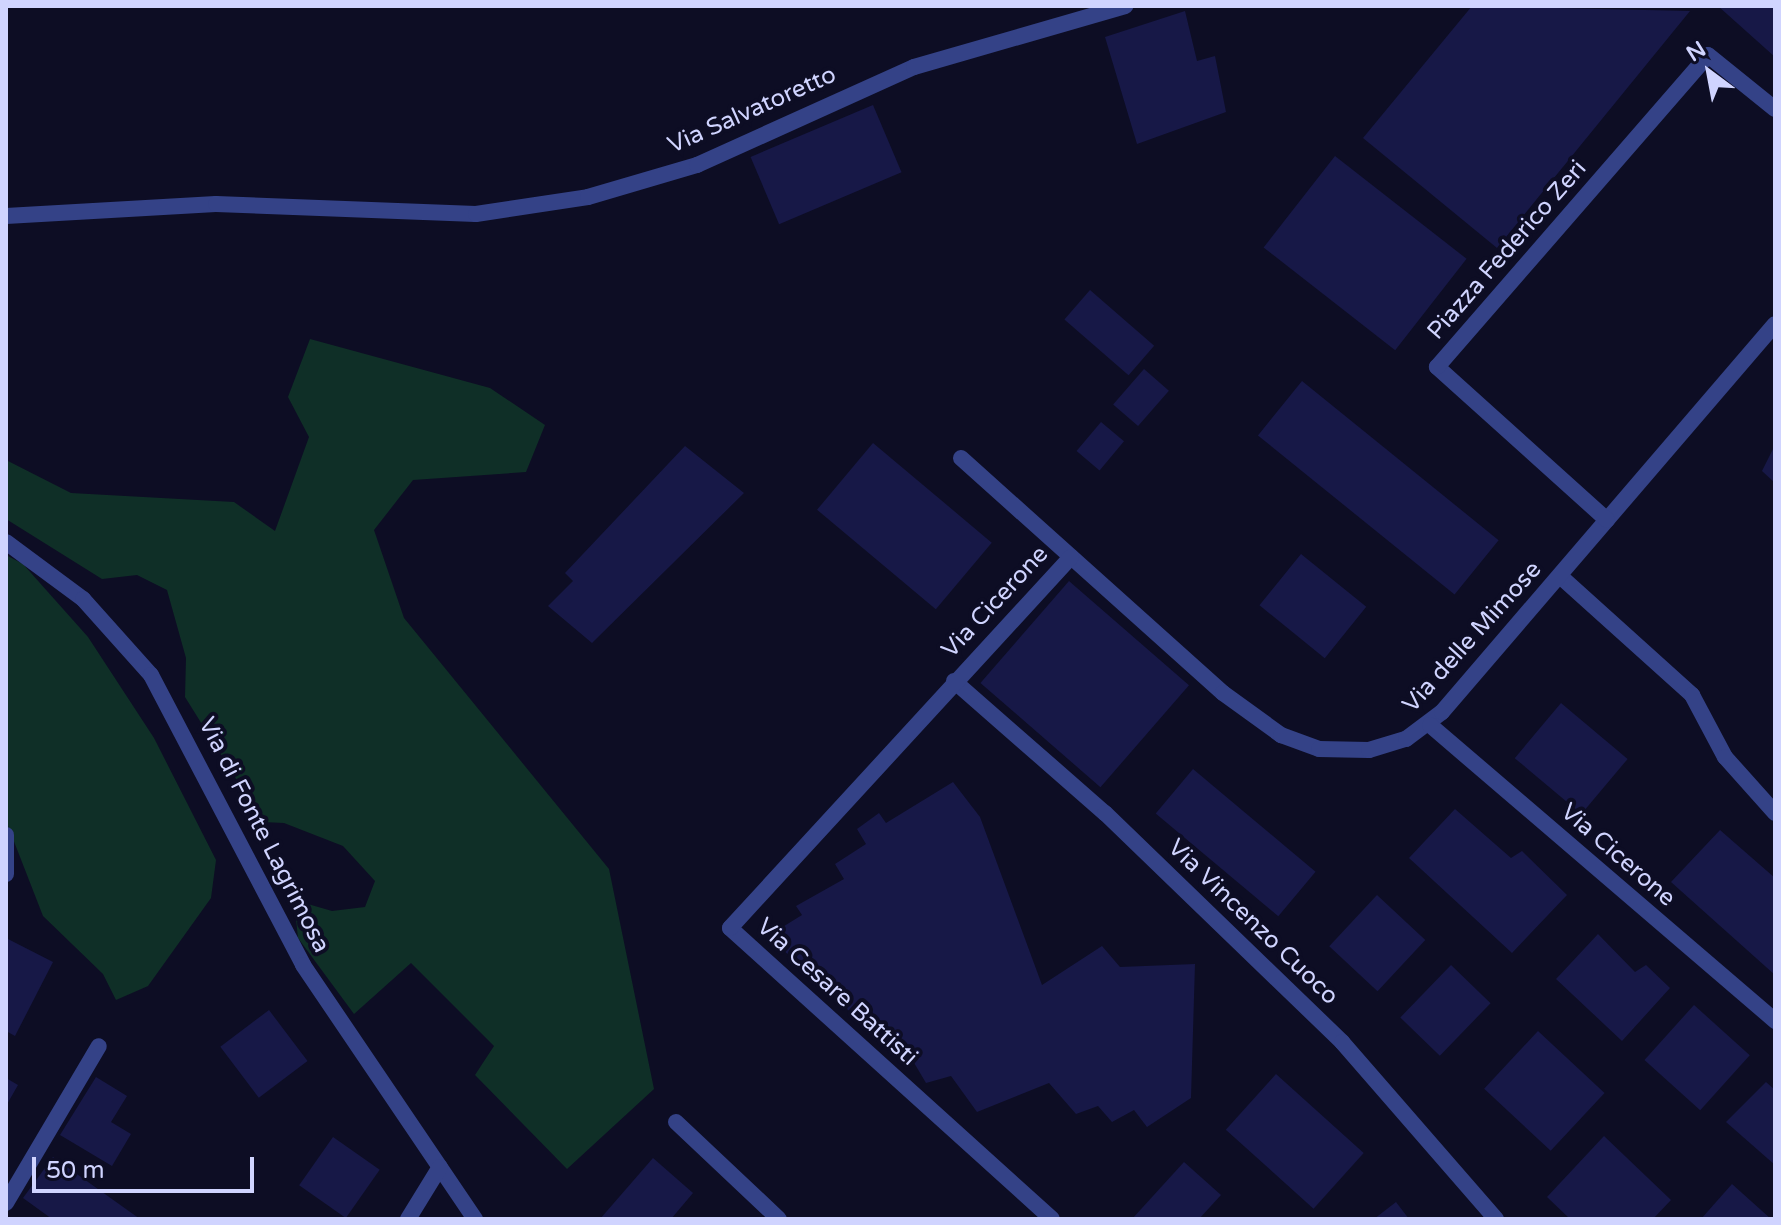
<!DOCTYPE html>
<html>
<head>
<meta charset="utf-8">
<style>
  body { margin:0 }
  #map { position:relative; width:1781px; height:1225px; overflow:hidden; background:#0d0d24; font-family:"Varela Round",sans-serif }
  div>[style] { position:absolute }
  .green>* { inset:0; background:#0f2f27 }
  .building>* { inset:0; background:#171847; transform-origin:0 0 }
  .service>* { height:16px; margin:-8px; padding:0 8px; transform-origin:8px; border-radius:8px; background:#344287 }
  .minor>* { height:16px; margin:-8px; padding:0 8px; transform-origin:8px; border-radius:8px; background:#344287 }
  span { translate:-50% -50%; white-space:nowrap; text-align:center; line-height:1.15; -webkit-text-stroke:8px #0d0d24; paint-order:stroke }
  .street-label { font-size:24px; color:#d0d4ff }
  .frame { position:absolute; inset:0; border:8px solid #d0d4ff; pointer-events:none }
  .north { position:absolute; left:1669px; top:32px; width:80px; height:80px; -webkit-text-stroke:6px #0d0d24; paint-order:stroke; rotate:328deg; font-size:22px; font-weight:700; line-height:32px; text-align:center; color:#d0d4ff }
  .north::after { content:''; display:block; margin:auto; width:28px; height:36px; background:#d0d4ff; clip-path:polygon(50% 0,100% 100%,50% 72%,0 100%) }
  .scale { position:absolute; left:32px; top:1157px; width:222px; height:36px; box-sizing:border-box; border:4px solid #d0d4ff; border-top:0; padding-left:10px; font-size:24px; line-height:28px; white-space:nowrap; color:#d0d4ff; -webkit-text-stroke:6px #0d0d24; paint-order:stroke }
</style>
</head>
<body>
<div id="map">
  <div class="green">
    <div style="clip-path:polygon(310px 339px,490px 388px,545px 425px,526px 472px,413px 480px,374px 530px,404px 618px,609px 869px,654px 1089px,567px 1169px,475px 1075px,494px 1046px,411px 963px,354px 1014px,298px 938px,294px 900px,332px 911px,365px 907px,375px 881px,343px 846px,284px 823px,263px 822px,185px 697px,186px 658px,167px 590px,137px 575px,102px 579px,6px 519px,6px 460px,71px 493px,234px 502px,275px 531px,309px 437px,288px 397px)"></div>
    <div style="clip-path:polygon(6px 555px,23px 564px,88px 637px,154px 738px,216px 860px,211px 898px,148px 986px,116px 1000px,103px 974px,43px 916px,6px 821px)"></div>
  </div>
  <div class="building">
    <div style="clip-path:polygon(1472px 6px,1690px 11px,1497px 248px,1363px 138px)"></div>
    <div style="clip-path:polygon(1718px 6px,1775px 6px,1775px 57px)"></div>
    <div style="clip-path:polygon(1185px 11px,1197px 61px,1215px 56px,1226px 112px,1137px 144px,1105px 37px)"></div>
    <div style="left:873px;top:105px;width:73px;height:133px;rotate:67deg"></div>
    <div style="left:1335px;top:156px;width:167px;height:116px;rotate:38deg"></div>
    <div style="left:1090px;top:290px;width:85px;height:39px;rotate:41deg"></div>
    <div style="left:1144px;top:369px;width:33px;height:47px;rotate:41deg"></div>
    <div style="left:1302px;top:381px;width:253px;height:70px;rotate:39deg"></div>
    <div style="left:1101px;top:422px;width:30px;height:38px;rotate:40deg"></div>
    <div style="left:873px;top:443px;width:155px;height:87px;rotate:40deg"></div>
    <div style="clip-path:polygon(1775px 445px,1775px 483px,1762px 471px)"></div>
    <div style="clip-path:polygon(685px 446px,744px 493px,592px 643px,548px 606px,573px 581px,565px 573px)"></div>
    <div style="left:1301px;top:554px;width:84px;height:66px;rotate:39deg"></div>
    <div style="left:1069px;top:581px;width:159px;height:135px;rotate:41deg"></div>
    <div style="left:1561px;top:703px;width:87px;height:72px;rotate:40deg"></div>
    <div style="left:1193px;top:769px;width:160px;height:58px;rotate:40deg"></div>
    <div style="clip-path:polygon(953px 782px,980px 817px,1042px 985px,1102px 946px,1120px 967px,1195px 964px,1191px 1098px,1147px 1127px,1134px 1110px,1112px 1122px,1098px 1106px,1076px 1114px,1049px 1083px,977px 1112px,951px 1076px,926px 1083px,910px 1056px,899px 1057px,768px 936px,802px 915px,796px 906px,844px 879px,835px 864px,866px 844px,857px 829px,879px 813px,886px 823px)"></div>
    <div style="clip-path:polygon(1455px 809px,1511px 858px,1522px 851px,1567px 895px,1512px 953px,1409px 858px)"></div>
    <div style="clip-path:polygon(1720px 830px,1775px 878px,1775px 975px,1671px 882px)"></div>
    <div style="left:1377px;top:895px;width:66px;height:70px;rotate:43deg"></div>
    <div style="clip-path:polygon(1598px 934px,1635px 972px,1646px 965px,1670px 988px,1622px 1041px,1556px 979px)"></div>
    <div style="clip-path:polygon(6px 938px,53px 962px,15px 1036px,6px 1031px)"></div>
    <div style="left:1451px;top:965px;width:55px;height:73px;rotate:44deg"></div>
    <div style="left:1694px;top:1005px;width:75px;height:74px;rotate:42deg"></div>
    <div style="left:269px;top:1010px;width:64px;height:61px;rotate:53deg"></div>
    <div style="left:1538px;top:1031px;width:91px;height:79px;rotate:43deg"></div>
    <div style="left:1276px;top:1074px;width:118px;height:75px;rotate:42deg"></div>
    <div style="clip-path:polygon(96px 1077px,127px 1096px,111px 1122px,131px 1134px,112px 1166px,60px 1135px)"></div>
    <div style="clip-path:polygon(6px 1078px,18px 1085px,6px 1106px)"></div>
    <div style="clip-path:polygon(1766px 1082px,1775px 1090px,1775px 1165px,1726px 1122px)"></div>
    <div style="clip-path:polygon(1604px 1136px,1671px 1200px,1653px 1219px,1570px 1219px,1547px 1197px)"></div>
    <div style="left:333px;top:1137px;width:57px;height:59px;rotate:35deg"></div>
    <div style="clip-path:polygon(53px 1157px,140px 1219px,52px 1219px,23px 1198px)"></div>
    <div style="clip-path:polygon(653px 1158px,693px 1193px,671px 1219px,600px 1219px)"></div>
    <div style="clip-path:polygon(1184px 1162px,1221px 1195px,1199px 1219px,1132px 1219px)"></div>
    <div style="clip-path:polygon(1732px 1184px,1771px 1219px,1701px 1219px)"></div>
    <div style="clip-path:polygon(1396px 1202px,1409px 1219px,1374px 1219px)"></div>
  </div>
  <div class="service">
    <div style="left:1560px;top:576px;width:178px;rotate:42deg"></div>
    <div style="left:1692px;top:695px;width:70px;rotate:62deg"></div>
    <div style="left:1725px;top:757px;width:75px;rotate:48.2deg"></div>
  </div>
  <div class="minor">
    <div style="left:6px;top:216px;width:210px;rotate:-3.3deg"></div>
    <div style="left:216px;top:204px;width:260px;rotate:2.2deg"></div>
    <div style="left:476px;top:214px;width:113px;rotate:-8.6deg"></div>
    <div style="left:588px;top:197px;width:114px;rotate:-16.4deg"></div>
    <div style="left:697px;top:165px;width:238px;rotate:-24.3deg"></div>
    <div style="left:914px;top:67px;width:220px;rotate:-16.1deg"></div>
    <div style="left:961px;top:458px;width:352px;rotate:41.9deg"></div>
    <div style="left:1223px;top:693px;width:72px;rotate:35.9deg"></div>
    <div style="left:1281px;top:735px;width:40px;rotate:20.2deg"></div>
    <div style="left:1319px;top:749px;width:50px;rotate:1.1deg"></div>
    <div style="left:1369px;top:750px;width:39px;rotate:-17deg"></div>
    <div style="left:1406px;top:739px;width:45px;rotate:-36.9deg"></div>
    <div style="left:1442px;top:712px;width:511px;rotate:-49.36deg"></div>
    <div style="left:1607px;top:520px;width:229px;rotate:-138deg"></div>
    <div style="left:1437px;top:367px;width:413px;rotate:-49deg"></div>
    <div style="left:1708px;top:55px;width:86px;rotate:38.9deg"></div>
    <div style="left:6px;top:542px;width:96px;rotate:36.5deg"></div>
    <div style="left:83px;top:599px;width:102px;rotate:48.2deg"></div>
    <div style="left:151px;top:675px;width:327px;rotate:62.3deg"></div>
    <div style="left:303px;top:965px;width:307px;rotate:55.9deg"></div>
    <div style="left:954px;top:681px;width:201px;rotate:41.2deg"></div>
    <div style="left:1105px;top:813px;width:330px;rotate:44deg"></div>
    <div style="left:1342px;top:1042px;width:235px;rotate:49deg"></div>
    <div style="left:1430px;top:725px;width:455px;rotate:40.6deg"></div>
    <div style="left:6px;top:835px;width:39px;rotate:90deg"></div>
    <div style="left:676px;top:1122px;width:141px;rotate:43.3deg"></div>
    <div style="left:6px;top:1203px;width:182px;rotate:-59.4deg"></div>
    <div style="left:408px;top:1219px;width:61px;rotate:-58.4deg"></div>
    <div style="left:1052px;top:1219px;width:434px;rotate:-137.9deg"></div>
    <div style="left:730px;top:928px;width:504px;rotate:-47.41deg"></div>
  </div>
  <div class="street-label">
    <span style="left:752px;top:110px;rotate:-24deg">Via Salvatoretto</span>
    <span style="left:1507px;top:250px;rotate:-49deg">Piazza Federico Zeri</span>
    <span style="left:995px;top:602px;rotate:-47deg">Via Cicerone</span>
    <span style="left:1472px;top:637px;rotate:-48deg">Via delle Mimose</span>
    <span style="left:264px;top:835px;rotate:63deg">Via di Fonte Lagrimosa</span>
    <span style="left:1618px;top:855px;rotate:41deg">Via Cicerone</span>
    <span style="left:1253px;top:922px;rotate:44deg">Via Vincenzo Cuoco</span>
    <span style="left:837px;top:992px;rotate:42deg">Via Cesare Battisti</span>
  </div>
  <div class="frame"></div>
  <div class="north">N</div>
  <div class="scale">50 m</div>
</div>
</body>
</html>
